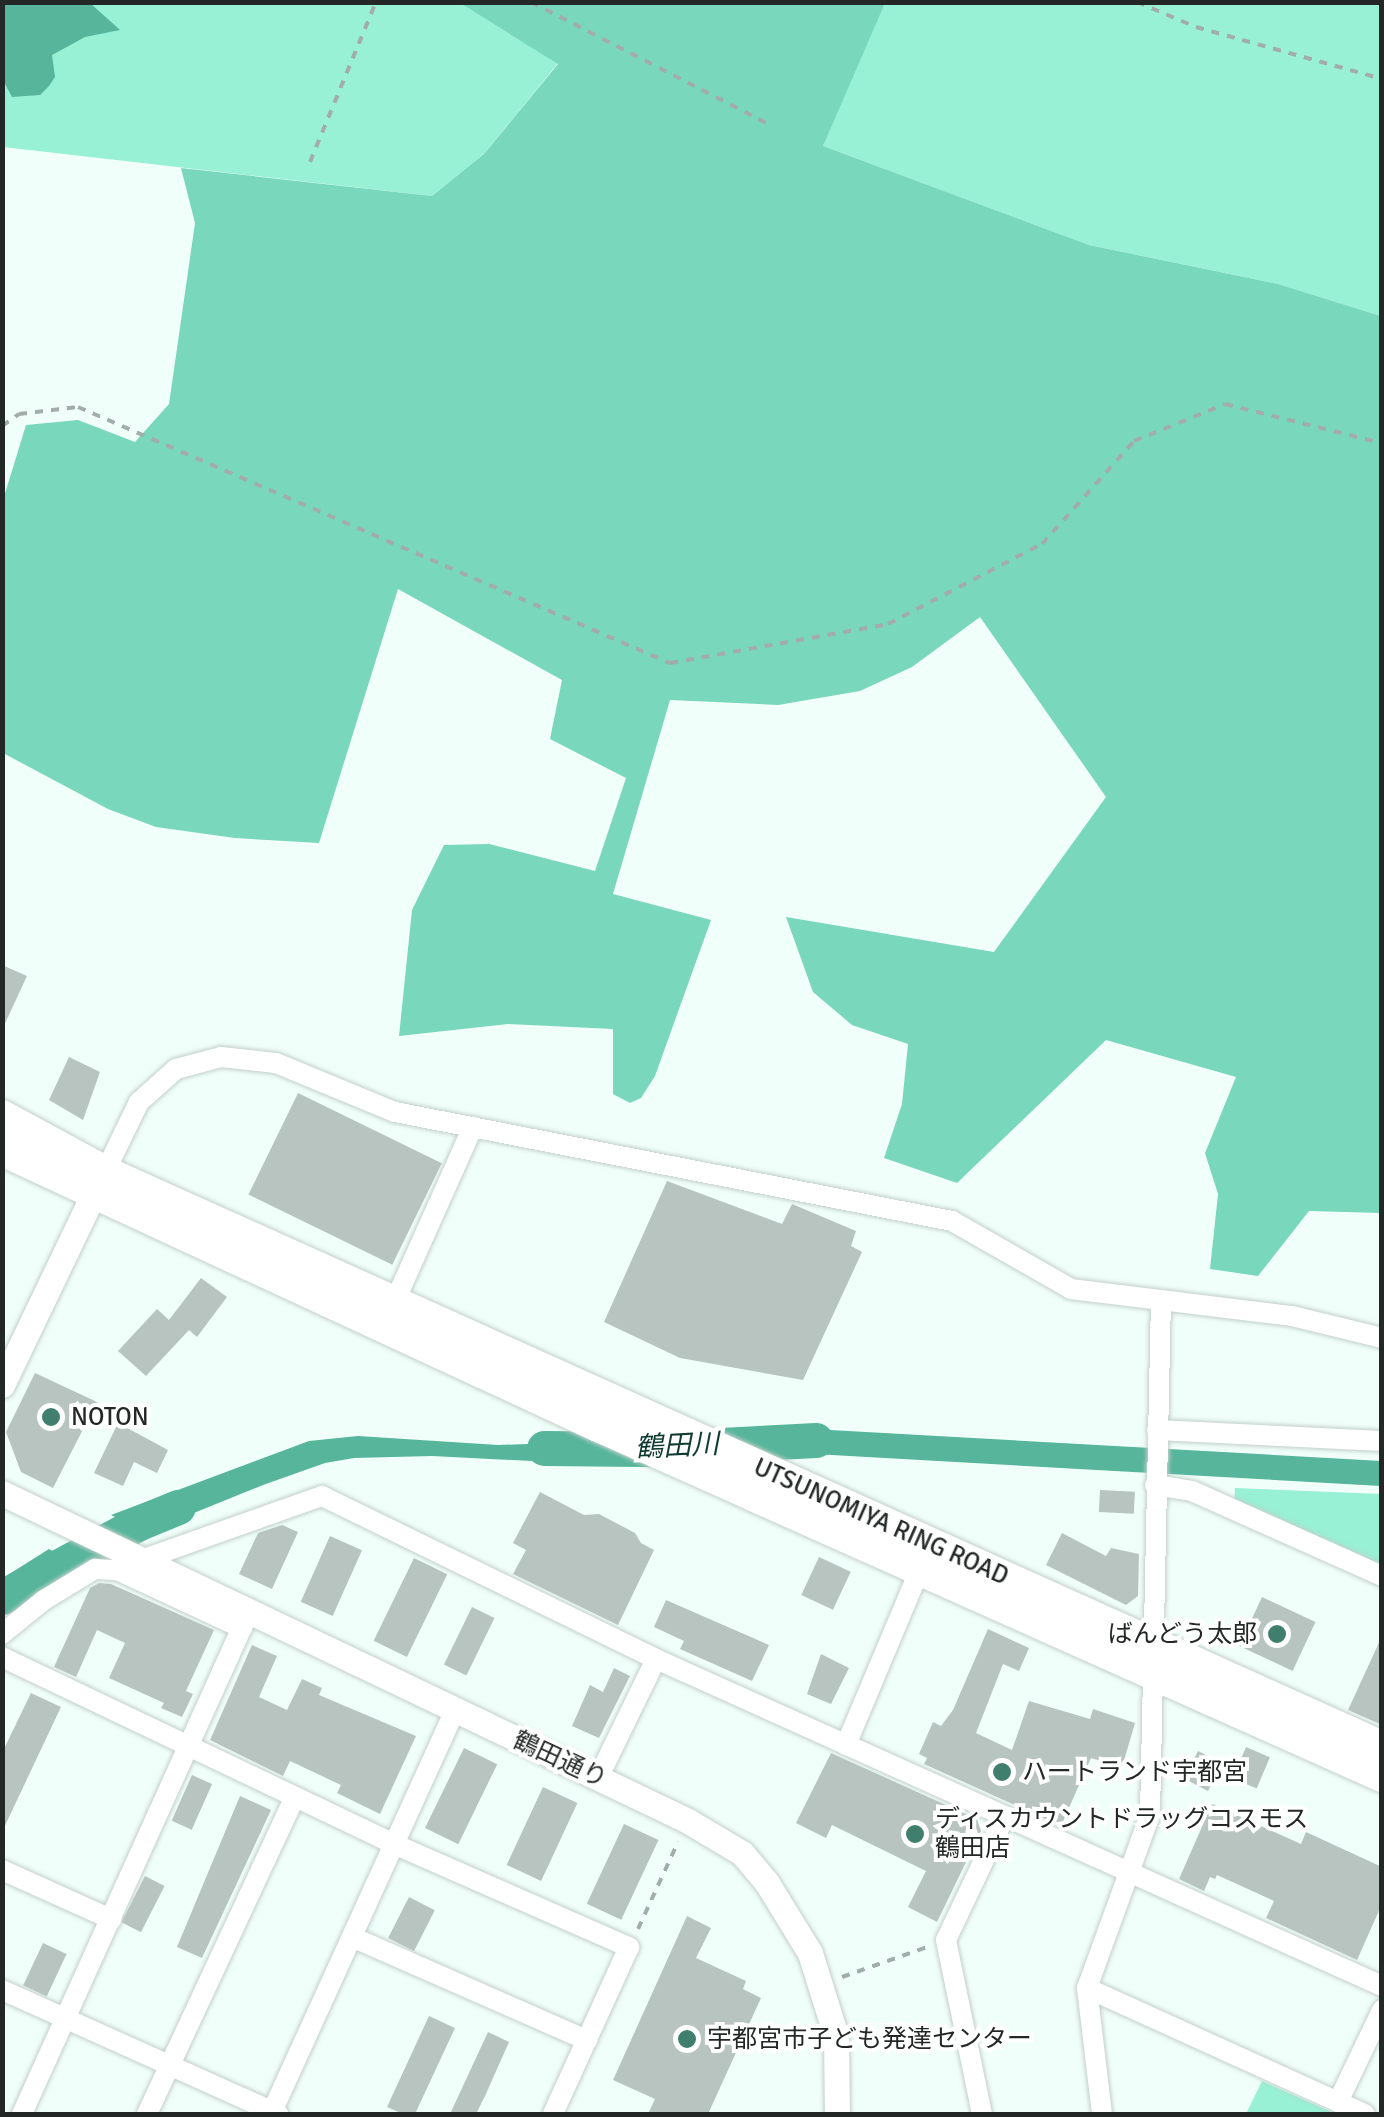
<!DOCTYPE html>
<html>
<head>
<meta charset="utf-8">
<style>
  body { margin:0 }
  #map { position:relative; width:1384px; height:2117px; overflow:hidden; background:#f1fffa; font-family:Signika,"Noto Sans JP",sans-serif }
  div>[style] { position:absolute }
  .green>* { inset:0; background:#98f0d5 }
  .forest>* { inset:0; background:#79d7bc }
  .water>* { inset:0; background:#56b59b }
  .river>* { height:35px; margin:-17.5px; padding:0 17.5px; transform-origin:17.5px; border-radius:17.5px; background:#56b59b }
  .building>* { inset:0; background:#b7c4bf; transform-origin:0 0 }
  .path>* { height:4px; margin-top:-2px; transform-origin:0; background:repeating-linear-gradient(90deg,#a2aca8 0 8px,transparent 0 16px) }
  .roads { filter:drop-shadow(0 0 2px #c2cfca) drop-shadow(0 0 2px #c2cfca) }
  .minor>* { height:20px; margin:-10px; padding:0 10px; transform-origin:10px; border-radius:10px; background:#fff }
  .tertiary>* { height:25px; margin:-12.5px; padding:0 12.5px; transform-origin:12.5px; border-radius:12.5px; background:#fff }
  .primary>* { height:32px; margin:-16px; padding:0 16px; transform-origin:16px; border-radius:16px; background:#fff }
  .dots>* { width:28px; height:28px; translate:-50% -50%; box-sizing:border-box; border:5px solid #fff; border-radius:50% }
  span { translate:-50% -50%; white-space:nowrap; text-align:center; line-height:1.15; -webkit-text-stroke:8px #fff; paint-order:stroke }
  .poi-label { font-size:25px; color:#232826 }
  .left { translate:0 -50%; text-align:left }
  .right { translate:-100% -50%; text-align:right }
  .street-label { font-size:25px; color:#232826 }
  .water-label { font-size:28px; color:#0f3b30; font-style:italic }
  .frame { position:absolute; inset:0; border:5px solid #232826; pointer-events:none }
</style>
</head>
<body>
<div id="map">
  <div class="green">
    <div style="clip-path:polygon(3px 3px,460px 3px,558px 63px,484px 154px,432px 196px,3px 147px)"></div>
    <div style="clip-path:polygon(881px 3px,1381px 3px,1381px 316px,1278px 284px,1089px 245px,823px 146px)"></div>
    <div style="clip-path:polygon(1235px 1488px,1381px 1494px,1381px 1576px,1234px 1510px)"></div>
    <div style="clip-path:polygon(1262px 2081px,1336px 2114px,1246px 2114px)"></div>
  </div>
  <div class="forest">
    <div style="clip-path:polygon(460px 3px,885px 3px,823px 146px,1089px 245px,1278px 284px,1381px 316px,1381px 1213px,1309px 1211px,1258px 1276px,1210px 1269px,1218px 1194px,1205px 1153px,1236px 1077px,1106px 1040px,957px 1183px,884px 1158px,902px 1104px,908px 1044px,852px 1025px,813px 992px,786px 917px,994px 952px,1106px 797px,980px 617px,912px 667px,860px 691px,778px 705px,670px 700px,613px 894px,711px 920px,655px 1076px,641px 1098px,630px 1103px,613px 1094px,613px 1029px,508px 1024px,399px 1036px,412px 910px,444px 845px,489px 844px,595px 871px,626px 778px,550px 739px,562px 680px,398px 589px,319px 843px,235px 838px,156px 827px,108px 809px,3px 753px,3px 500px,26px 425px,78px 420px,135px 442px,169px 404px,195px 223px,181px 168px,432px 196px,484px 154px,558px 64px)"></div>
  </div>
  <div class="water">
    <div style="clip-path:polygon(2px 3px,90px 3px,120px 30px,85px 37px,52px 55px,55px 77px,49px 86px,40px 95px,12px 97px,3px 80px)"></div>
    <div style="clip-path:polygon(812px 1429px,1381px 1461px,1381px 1486px,796px 1453px,757px 1433px)"></div>
    <div style="clip-path:polygon(358px 1436px,498px 1445px,578px 1442px,630px 1466px,432px 1456px,354px 1458px,325px 1463px,263px 1485px,147px 1532px,111px 1515px,309px 1441px)"></div>
    <div style="clip-path:polygon(49px 1549px,72px 1562px,41px 1580px,3px 1612px,3px 1578px)"></div>
  </div>
  <div class="river">
    <div style="left:544px;top:1448px;width:99px;rotate:0.6deg"></div>
    <div style="left:643px;top:1449px;width:173px;rotate:-3deg"></div>
    <div style="left:2px;top:1597px;width:156px;rotate:-28.4deg"></div>
    <div style="left:139px;top:1523px;width:42px;rotate:-22.3deg"></div>
  </div>
  <div class="building">
    <div style="clip-path:polygon(2px 965px,27px 976px,2px 1030px)"></div>
    <div style="clip-path:polygon(69px 1057px,100px 1072px,83px 1120px,49px 1100px)"></div>
    <div style="left:298px;top:1093px;width:160px;height:113px;rotate:26deg"></div>
    <div style="clip-path:polygon(667px 1181px,782px 1224px,792px 1204px,856px 1231px,851px 1246px,862px 1252px,803px 1380px,680px 1358px,604px 1322px)"></div>
    <div style="clip-path:polygon(201px 1278px,227px 1297px,197px 1337px,189px 1330px,146px 1376px,118px 1351px,157px 1309px,169px 1320px)"></div>
    <div style="clip-path:polygon(35px 1373px,97px 1402px,53px 1488px,21px 1472px,6px 1432px)"></div>
    <div style="clip-path:polygon(118px 1423px,168px 1450px,157px 1473px,134px 1462px,123px 1486px,94px 1473px)"></div>
    <div style="left:1100px;top:1490px;width:35px;height:22px;rotate:3deg"></div>
    <div style="clip-path:polygon(540px 1492px,584px 1515px,599px 1514px,635px 1533px,641px 1543px,654px 1550px,618px 1625px,513px 1574px,526px 1550px,513px 1543px)"></div>
    <div style="clip-path:polygon(282px 1525px,298px 1532px,272px 1589px,239px 1574px,258px 1533px)"></div>
    <div style="clip-path:polygon(1062px 1533px,1106px 1556px,1111px 1548px,1139px 1554px,1138px 1596px,1126px 1605px,1046px 1565px)"></div>
    <div style="left:330px;top:1536px;width:35px;height:72px;rotate:24deg"></div>
    <div style="left:819px;top:1557px;width:35px;height:42px;rotate:25deg"></div>
    <div style="left:414px;top:1558px;width:37px;height:92px;rotate:26deg"></div>
    <div style="clip-path:polygon(99px 1583px,111px 1584px,214px 1630px,186px 1691px,193px 1694px,182px 1717px,161px 1708px,164px 1703px,109px 1678px,125px 1643px,97px 1630px,76px 1677px,54px 1667px,90px 1588px)"></div>
    <div style="left:1262px;top:1597px;width:59px;height:54px;rotate:25deg"></div>
    <div style="clip-path:polygon(666px 1600px,769px 1645px,752px 1681px,680px 1649px,684px 1641px,654px 1627px)"></div>
    <div style="left:472px;top:1607px;width:25px;height:64px;rotate:26deg"></div>
    <div style="clip-path:polygon(988px 1629px,1029px 1648px,1019px 1671px,1003px 1664px,976px 1733px,1012px 1750px,1029px 1701px,1090px 1719px,1093px 1709px,1135px 1723px,1122px 1767px,1091px 1758px,1061px 1826px,924px 1764px,927px 1758px,919px 1754px,933px 1722px,941px 1726px,953px 1710px)"></div>
    <div style="clip-path:polygon(1382px 1636px,1382px 1725px,1348px 1710px)"></div>
    <div style="clip-path:polygon(252px 1645px,277px 1656px,259px 1697px,287px 1710px,302px 1679px,322px 1688px,319px 1695px,416px 1736px,380px 1814px,337px 1793px,341px 1785px,290px 1761px,283px 1776px,210px 1740px)"></div>
    <div style="clip-path:polygon(821px 1654px,849px 1668px,831px 1704px,807px 1694px)"></div>
    <div style="clip-path:polygon(614px 1668px,630px 1676px,599px 1738px,572px 1726px,590px 1685px,603px 1692px)"></div>
    <div style="clip-path:polygon(31px 1693px,61px 1707px,2px 1832px,2px 1753px)"></div>
    <div style="left:1246px;top:1747px;width:26px;height:34px;rotate:23deg"></div>
    <div style="left:464px;top:1748px;width:37px;height:89px;rotate:26deg"></div>
    <div style="left:1198px;top:1751px;width:27px;height:31px;rotate:27deg"></div>
    <div style="clip-path:polygon(831px 1753px,977px 1819px,981px 1831px,937px 1922px,908px 1907px,926px 1871px,832px 1825px,826px 1838px,796px 1823px)"></div>
    <div style="left:192px;top:1775px;width:22px;height:50px;rotate:24deg"></div>
    <div style="left:543px;top:1787px;width:38px;height:86px;rotate:25deg"></div>
    <div style="clip-path:polygon(240px 1796px,271px 1810px,202px 1958px,177px 1947px)"></div>
    <div style="clip-path:polygon(1212px 1804px,1301px 1844px,1306px 1832px,1382px 1867px,1382px 1904px,1357px 1960px,1266px 1918px,1274px 1901px,1217px 1875px,1215px 1879px,1210px 1877px,1204px 1891px,1179px 1879px)"></div>
    <div style="left:624px;top:1824px;width:38px;height:88px;rotate:25deg"></div>
    <div style="left:145px;top:1876px;width:22px;height:52px;rotate:27deg"></div>
    <div style="left:409px;top:1897px;width:29px;height:46px;rotate:27deg"></div>
    <div style="clip-path:polygon(687px 1916px,711px 1928px,696px 1958px,746px 1981px,743px 1989px,761px 1998px,708px 2114px,648px 2114px,655px 2099px,613px 2080px)"></div>
    <div style="left:43px;top:1943px;width:26px;height:47px;rotate:25deg"></div>
    <div style="clip-path:polygon(429px 2016px,455px 2028px,415px 2114px,403px 2114px,387px 2107px)"></div>
    <div style="clip-path:polygon(488px 2032px,509px 2042px,485px 2096px,476px 2114px,450px 2114px)"></div>
  </div>
  <div class="path">
    <div style="left:531px;top:2px;width:271px;rotate:27.2deg"></div>
    <div style="left:1137px;top:2px;width:64px;rotate:23deg"></div>
    <div style="left:1196px;top:27px;width:193px;rotate:15.6deg"></div>
    <div style="left:310px;top:162px;width:173px;rotate:-67.6deg"></div>
    <div style="left:2px;top:426px;width:21px;rotate:-35deg"></div>
    <div style="left:19px;top:414px;width:59px;rotate:-6.8deg"></div>
    <div style="left:78px;top:407px;width:645px;rotate:23.39deg"></div>
    <div style="left:670px;top:663px;width:221px;rotate:-10.1deg"></div>
    <div style="left:888px;top:624px;width:174px;rotate:-27.5deg"></div>
    <div style="left:1042px;top:544px;width:138px;rotate:-48.2deg"></div>
    <div style="left:1134px;top:441px;width:98px;rotate:-22.1deg"></div>
    <div style="left:1225px;top:404px;width:162px;rotate:14deg"></div>
    <div style="left:638px;top:1929px;width:96px;rotate:-65.3deg"></div>
    <div style="left:842px;top:1977px;width:90px;rotate:-19.4deg"></div>
  </div>
  <div class="roads">
    <div class="minor">
      <div style="left:105px;top:1172px;width:78px;rotate:-64.1deg"></div>
      <div style="left:139px;top:1102px;width:50px;rotate:-41.7deg"></div>
      <div style="left:176px;top:1069px;width:47px;rotate:-14.9deg"></div>
      <div style="left:221px;top:1057px;width:55px;rotate:6.2deg"></div>
      <div style="left:276px;top:1063px;width:129px;rotate:22.4deg"></div>
      <div style="left:395px;top:1112px;width:568px;rotate:11.07deg"></div>
      <div style="left:952px;top:1221px;width:137px;rotate:29.7deg"></div>
      <div style="left:1071px;top:1289px;width:223px;rotate:7deg"></div>
      <div style="left:1292px;top:1316px;width:93px;rotate:13.7deg"></div>
      <div style="left:395px;top:1301px;width:191px;rotate:-65.9deg"></div>
      <div style="left:1157px;top:1430px;width:225px;rotate:2.8deg"></div>
      <div style="left:1155px;top:1485px;width:37px;rotate:9deg"></div>
      <div style="left:1192px;top:1491px;width:208px;rotate:24.1deg"></div>
      <div style="left:141px;top:1560px;width:192px;rotate:-19.5deg"></div>
      <div style="left:322px;top:1496px;width:372px;rotate:26deg"></div>
      <div style="left:656px;top:1659px;width:796px;rotate:24.25deg"></div>
      <div style="left:2px;top:1634px;width:54px;rotate:-39deg"></div>
      <div style="left:44px;top:1600px;width:60px;rotate:-31.3deg"></div>
      <div style="left:95px;top:1569px;width:22px;rotate:3deg"></div>
      <div style="left:117px;top:1570px;width:138px;rotate:24.9deg"></div>
      <div style="left:2px;top:1657px;width:434px;rotate:25.5deg"></div>
      <div style="left:394px;top:1844px;width:257px;rotate:23.7deg"></div>
      <div style="left:629px;top:1947px;width:183px;rotate:114.5deg"></div>
      <div style="left:846px;top:1745px;width:189px;rotate:-67.2deg"></div>
      <div style="left:598px;top:1778px;width:132px;rotate:-64deg"></div>
      <div style="left:2px;top:1870px;width:120px;rotate:24.2deg"></div>
      <div style="left:352px;top:1937px;width:257px;rotate:23.7deg"></div>
      <div style="left:1087px;top:1988px;width:305px;rotate:24.4deg"></div>
      <div style="left:2px;top:1990px;width:303px;rotate:24.2deg"></div>
      <div style="left:1338px;top:2102px;width:102px;rotate:-64.4deg"></div>
      <div style="left:22px;top:2114px;width:551px;rotate:-65.67deg"></div>
      <div style="left:147px;top:2114px;width:350px;rotate:-65deg"></div>
      <div style="left:271px;top:2114px;width:443px;rotate:-65.5deg"></div>
      <div style="left:982px;top:2114px;width:178px;rotate:-101.7deg"></div>
      <div style="left:946px;top:1940px;width:137px;rotate:-64.6deg"></div>
      <div style="left:1102px;top:2114px;width:127px;rotate:-96.8deg"></div>
      <div style="left:1087px;top:1988px;width:184px;rotate:-70deg"></div>
      <div style="left:1150px;top:1815px;width:515px;rotate:-88.78deg"></div>
    </div>
    <div class="tertiary">
      <div style="left:2px;top:1385px;width:232px;rotate:-64.4deg"></div>
      <div style="left:2px;top:1493px;width:760px;rotate:25.55deg"></div>
      <div style="left:688px;top:1821px;width:63px;rotate:30.7deg"></div>
      <div style="left:742px;top:1853px;width:39px;rotate:50deg"></div>
      <div style="left:767px;top:1883px;width:82px;rotate:58.4deg"></div>
      <div style="left:810px;top:1953px;width:87px;rotate:72.6deg"></div>
      <div style="left:836px;top:2036px;width:78px;rotate:89.3deg"></div>
    </div>
    <div class="primary">
      <div style="left:2px;top:1116px;width:117px;rotate:28.5deg"></div>
      <div style="left:105px;top:1172px;width:1400px;rotate:24.24deg"></div>
      <div style="left:2px;top:1150px;width:655px;rotate:24.84deg"></div>
      <div style="left:596px;top:1425px;width:861px;rotate:24.06deg"></div>
    </div>
  </div>
  <div class="dots">
    <div style="left:51px;top:1417px;background:#407f6e"></div>
    <div style="left:1277px;top:1634px;background:#407f6e"></div>
    <div style="left:1002px;top:1772px;background:#407f6e"></div>
    <div style="left:915px;top:1834px;background:#407f6e"></div>
    <div style="left:687px;top:2039px;background:#407f6e"></div>
  </div>
  <div class="poi-label">
    <span class="left" style="left:71px;top:1417px">NOTON</span>
    <span class="right" style="left:1257px;top:1634px">ばんどう太郎</span>
    <span class="left" style="left:1022px;top:1772px">ハートランド宇都宮</span>
    <span class="left" style="left:935px;top:1834px">ディスカウントドラッグコスモス<br>鶴田店</span>
    <span class="left" style="left:707px;top:2039px">宇都宮市子ども発達センター</span>
  </div>
  <div class="street-label">
    <span style="left:881px;top:1522px;rotate:24deg">UTSUNOMIYA RING ROAD</span>
    <span style="left:560px;top:1760px;rotate:25deg">鶴田通り</span>
  </div>
  <div class="water-label">
    <span style="left:677px;top:1446px;rotate:-3deg">鶴田川</span>
  </div>
  <div class="frame"></div>
</div>
</body>
</html>
